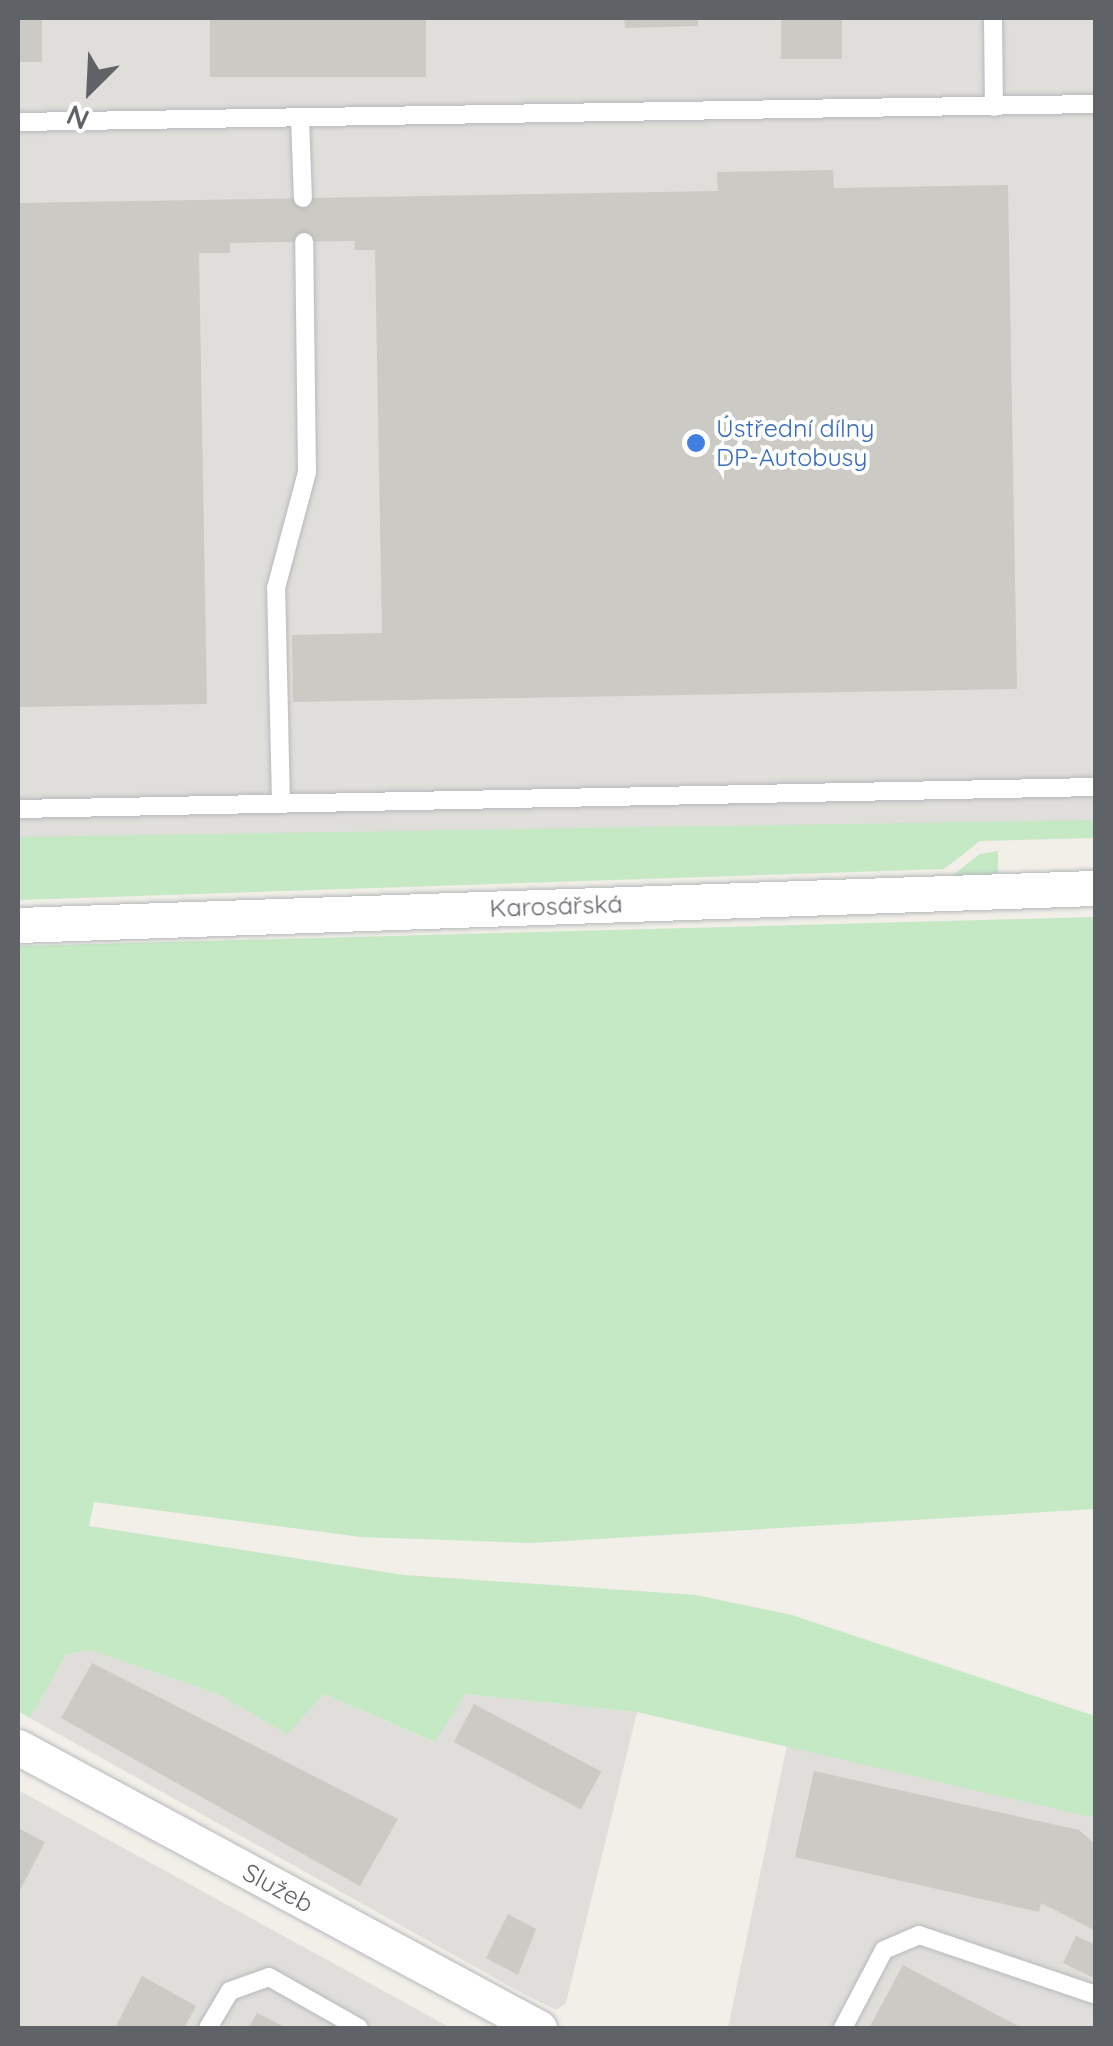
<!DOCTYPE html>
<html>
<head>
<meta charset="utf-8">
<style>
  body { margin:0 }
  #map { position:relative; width:1113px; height:2046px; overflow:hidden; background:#f1efe8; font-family:Quicksand,sans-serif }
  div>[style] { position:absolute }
  .industrial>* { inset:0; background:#e0deda; transform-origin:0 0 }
  .green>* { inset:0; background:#c5e8c5 }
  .building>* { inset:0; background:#cccac5; transform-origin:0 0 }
  .roads { filter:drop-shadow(0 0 2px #b5b8bc) drop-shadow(0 0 2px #b5b8bc) }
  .service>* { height:18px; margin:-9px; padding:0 9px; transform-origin:9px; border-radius:9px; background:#fff }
  .minor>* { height:35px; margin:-17.5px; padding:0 17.5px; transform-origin:17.5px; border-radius:17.5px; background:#fff }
  .dots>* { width:28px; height:28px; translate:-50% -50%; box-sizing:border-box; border:5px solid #fff; border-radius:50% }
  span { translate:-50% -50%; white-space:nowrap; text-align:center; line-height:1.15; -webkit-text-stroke:8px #fff; paint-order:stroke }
  .shop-label { font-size:25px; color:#366cbe }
  .left { translate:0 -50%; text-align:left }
  .street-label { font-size:25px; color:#5f6368 }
  .frame { position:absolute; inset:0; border:20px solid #5f6368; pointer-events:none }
  .north { position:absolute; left:40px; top:40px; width:100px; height:100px; -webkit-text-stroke:8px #fff; paint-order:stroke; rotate:204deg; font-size:28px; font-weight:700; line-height:40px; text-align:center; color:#5f6368 }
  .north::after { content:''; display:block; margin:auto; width:35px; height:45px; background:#5f6368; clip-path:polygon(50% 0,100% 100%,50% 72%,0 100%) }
</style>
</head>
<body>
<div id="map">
  <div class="industrial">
    <div style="left:18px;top:18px;width:1077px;height:819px"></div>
    <div style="clip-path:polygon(90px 1650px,218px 1694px,286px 1733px,324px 1694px,434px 1742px,464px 1694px,637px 1712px,566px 2003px,556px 2010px,520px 1992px,30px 1718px,66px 1655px)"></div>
    <div style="clip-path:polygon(787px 1745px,1095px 1818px,1095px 2028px,728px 2028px)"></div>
    <div style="clip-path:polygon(18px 1790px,451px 2028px,18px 2028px)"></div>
  </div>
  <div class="green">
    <div style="clip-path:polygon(1095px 820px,1095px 838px,980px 841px,944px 869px,18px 900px,18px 837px)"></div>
    <div style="clip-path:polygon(998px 851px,998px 876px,949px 878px,980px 854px)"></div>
    <div style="clip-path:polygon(1095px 917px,1095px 1509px,531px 1543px,361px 1537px,94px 1502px,89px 1526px,404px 1575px,696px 1595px,792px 1615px,1095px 1716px,1095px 1818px,637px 1712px,465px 1694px,435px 1742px,324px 1694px,287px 1734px,218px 1694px,90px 1650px,66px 1655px,30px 1718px,18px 1711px,18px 946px)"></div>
  </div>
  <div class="building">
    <div style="left:18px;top:18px;width:24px;height:44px"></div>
    <div style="left:210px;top:18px;width:216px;height:59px"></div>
    <div style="clip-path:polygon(624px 18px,698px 18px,698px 26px,625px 28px)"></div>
    <div style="left:781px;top:18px;width:61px;height:41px"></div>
    <div style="clip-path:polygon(833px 170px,834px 188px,1008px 185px,1017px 689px,293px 702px,292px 635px,382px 633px,375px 250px,354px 250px,355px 241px,230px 243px,230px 253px,199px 253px,207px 704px,18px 707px,18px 203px,718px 191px,717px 172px)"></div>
    <div style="clip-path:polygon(92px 1663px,398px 1819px,360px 1886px,61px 1718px)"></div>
    <div style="left:474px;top:1704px;width:144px;height:43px;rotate:28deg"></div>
    <div style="clip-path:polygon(814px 1771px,1079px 1830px,1096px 1845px,1096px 1931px,1041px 1903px,1039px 1912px,795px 1857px)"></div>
    <div style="clip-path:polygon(18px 1828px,45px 1842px,18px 1894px)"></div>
    <div style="clip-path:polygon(508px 1914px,536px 1929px,518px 1975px,486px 1958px)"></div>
    <div style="clip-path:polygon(1076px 1936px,1096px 1945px,1096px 1979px,1063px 1963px)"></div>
    <div style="clip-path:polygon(903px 1965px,1022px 2028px,869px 2028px)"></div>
    <div style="clip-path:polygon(142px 1976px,196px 2006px,184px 2028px,115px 2028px)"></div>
    <div style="clip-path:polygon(257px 2013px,287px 2028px,248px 2028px)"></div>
  </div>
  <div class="roads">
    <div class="service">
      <div style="left:993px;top:18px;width:89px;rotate:89.4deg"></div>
      <div style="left:300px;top:118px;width:80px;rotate:87.9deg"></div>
      <div style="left:18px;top:122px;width:1078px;rotate:-0.96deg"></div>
      <div style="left:281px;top:804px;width:216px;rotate:-91.3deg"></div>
      <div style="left:276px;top:588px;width:120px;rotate:-75deg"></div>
      <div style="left:307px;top:472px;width:230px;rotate:-90.7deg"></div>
      <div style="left:18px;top:809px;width:1078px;rotate:-1.17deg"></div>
      <div style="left:208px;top:2028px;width:43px;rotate:-59.3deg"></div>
      <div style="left:230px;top:1991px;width:41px;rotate:-19.7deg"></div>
      <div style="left:269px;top:1977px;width:103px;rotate:29.5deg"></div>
      <div style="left:843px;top:2028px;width:88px;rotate:-62.3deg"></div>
      <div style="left:884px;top:1950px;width:38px;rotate:-23deg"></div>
      <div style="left:919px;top:1935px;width:187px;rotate:18.7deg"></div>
    </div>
    <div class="minor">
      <div style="left:18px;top:925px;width:1079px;rotate:-1.97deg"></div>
      <div style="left:18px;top:1747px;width:592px;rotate:28.34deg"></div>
    </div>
  </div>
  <div class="dots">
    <div style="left:696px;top:443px;background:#3f7fe0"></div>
  </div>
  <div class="shop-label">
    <span class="left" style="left:716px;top:443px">Ústřední dílny<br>DP-Autobusy</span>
  </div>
  <div class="street-label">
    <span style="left:556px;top:906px;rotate:-2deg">Karosářská</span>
    <span style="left:278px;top:1888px;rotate:28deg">Služeb</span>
  </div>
  <div class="frame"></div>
  <div class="north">N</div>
</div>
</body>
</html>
